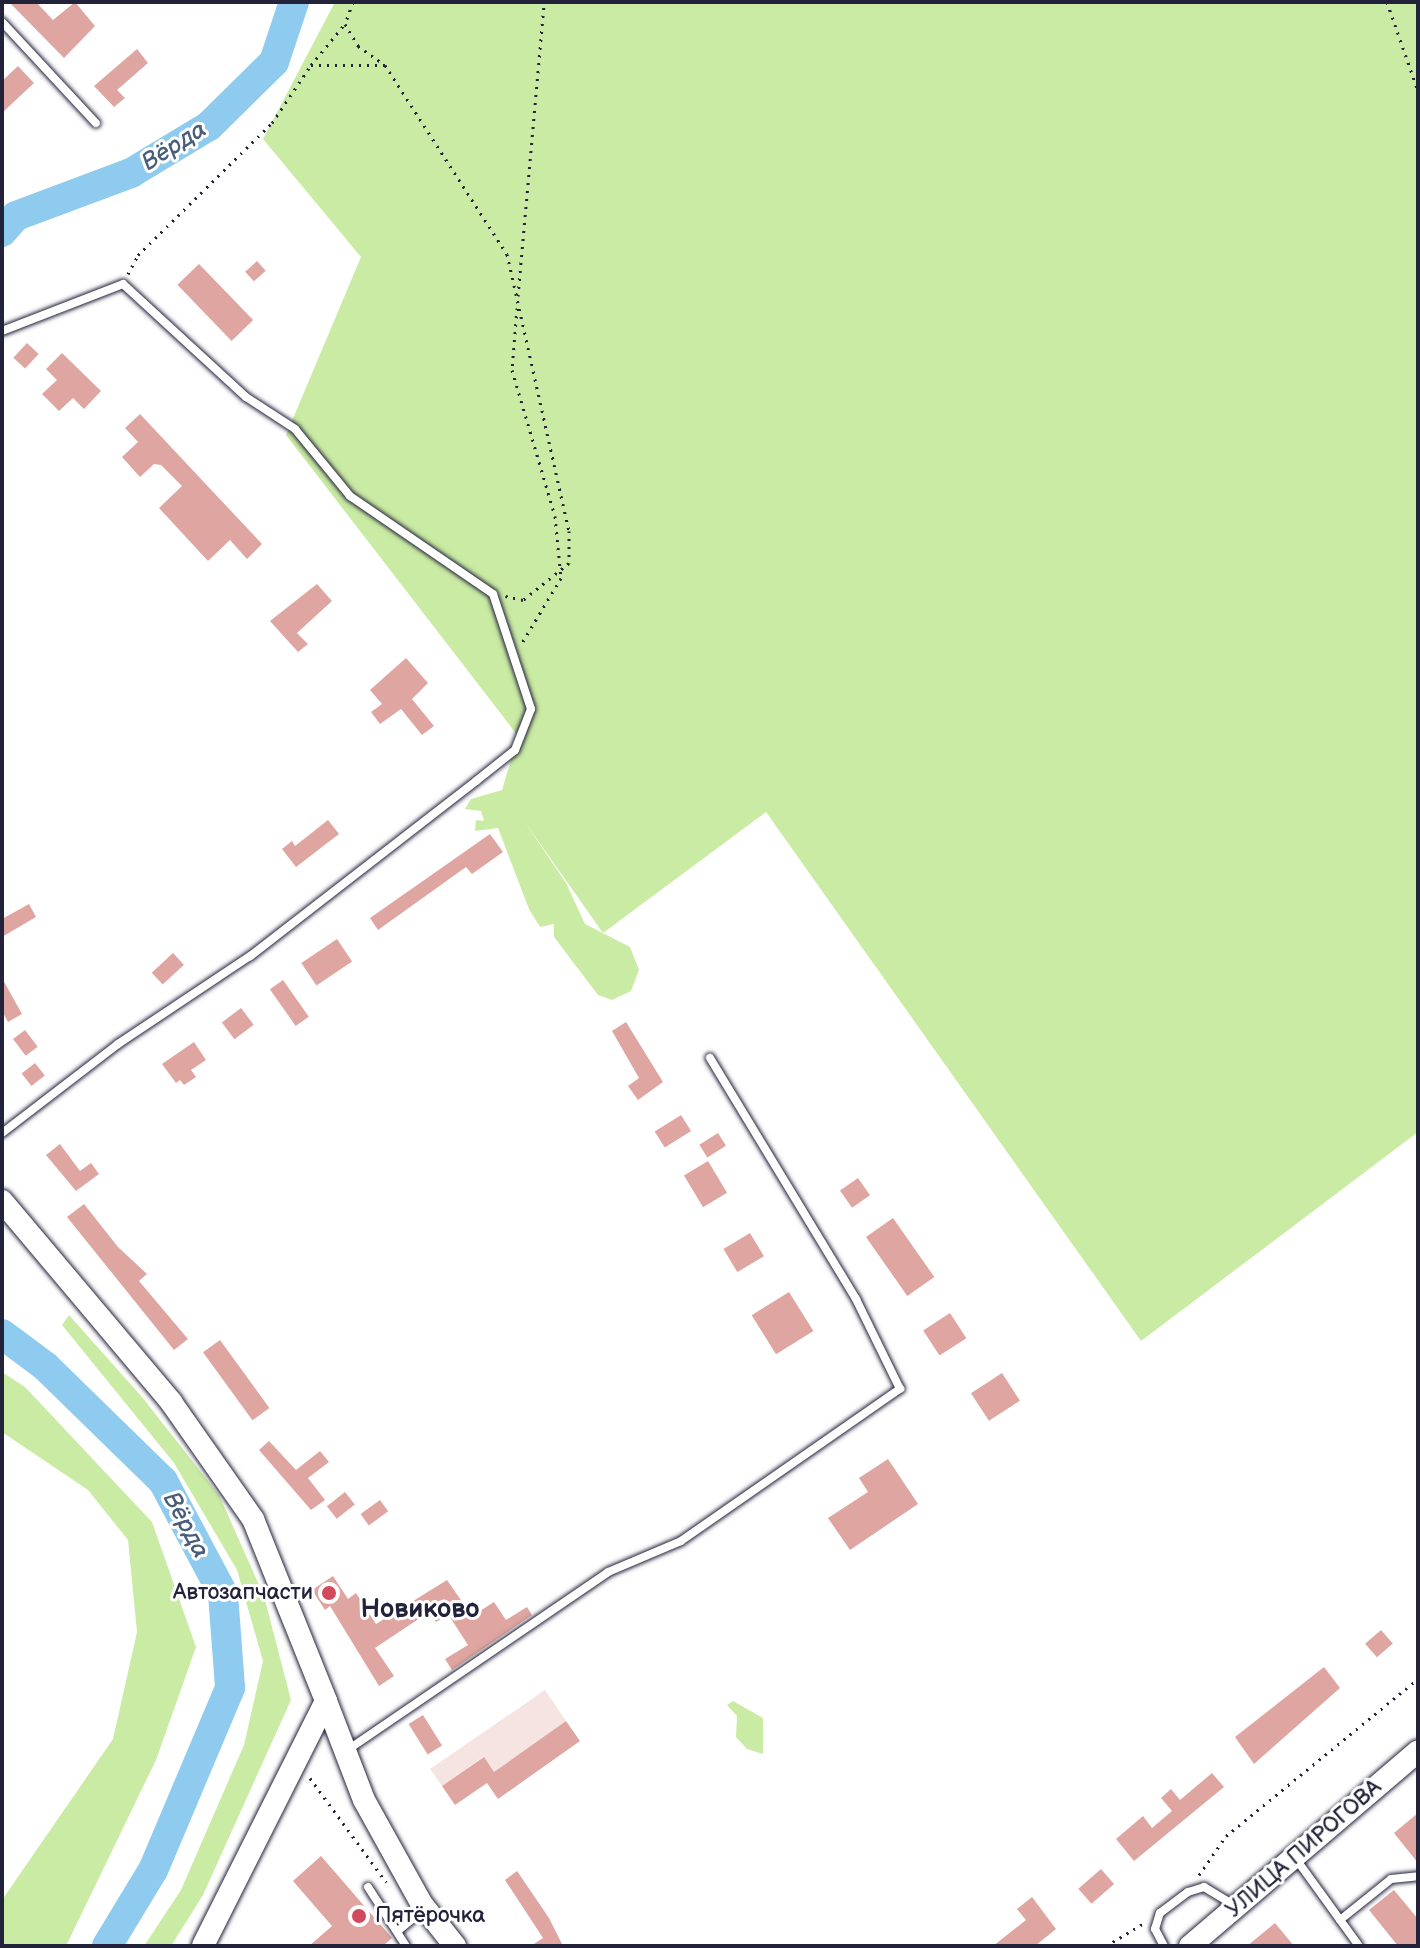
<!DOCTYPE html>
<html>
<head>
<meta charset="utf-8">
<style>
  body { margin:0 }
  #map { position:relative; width:1420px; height:1948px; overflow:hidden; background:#fff; font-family:"Balsamiq Sans",sans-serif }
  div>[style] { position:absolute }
  .built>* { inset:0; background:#f5e4e2 }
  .green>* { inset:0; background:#caeba3 }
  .river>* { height:30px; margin:-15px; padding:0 15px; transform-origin:15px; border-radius:15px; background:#8fcbef }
  .building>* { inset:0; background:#dfa5a0; transform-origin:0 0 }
  .path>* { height:3px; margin-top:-1.5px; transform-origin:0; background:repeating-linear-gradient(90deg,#22223b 0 2px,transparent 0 8px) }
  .roads { filter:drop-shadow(0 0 2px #22223b) drop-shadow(0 0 2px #22223b) }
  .lane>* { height:8px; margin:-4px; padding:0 4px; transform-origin:4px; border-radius:4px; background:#fff }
  .secondary>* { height:22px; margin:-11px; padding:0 11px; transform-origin:11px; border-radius:11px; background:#fff }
  .dots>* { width:22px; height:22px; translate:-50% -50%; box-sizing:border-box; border:4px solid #fff; border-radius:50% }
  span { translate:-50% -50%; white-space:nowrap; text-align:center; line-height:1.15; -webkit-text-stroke:6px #fff; paint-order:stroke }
  .poi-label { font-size:22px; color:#22223b }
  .right { translate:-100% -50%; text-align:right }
  .left { translate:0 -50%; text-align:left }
  .street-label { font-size:22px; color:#22223b }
  .water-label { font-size:24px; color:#485d7a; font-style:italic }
  .quarter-label { font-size:26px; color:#22223b; font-weight:700 }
  .frame { position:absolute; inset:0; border:4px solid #22223b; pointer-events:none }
</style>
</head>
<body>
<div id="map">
  <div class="built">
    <div style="clip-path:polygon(545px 1690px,566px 1721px,494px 1772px,483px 1757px,442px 1786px,430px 1769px)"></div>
  </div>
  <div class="green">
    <div style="clip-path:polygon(335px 2px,1418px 2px,1418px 1132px,1141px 1341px,766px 812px,603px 933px,524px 821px,566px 883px,585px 924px,630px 947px,639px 970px,631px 991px,612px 1000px,598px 995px,554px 937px,554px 924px,540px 927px,529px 909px,498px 828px,475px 831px,476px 820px,484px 821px,481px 811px,465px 809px,471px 799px,502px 790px,518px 736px,286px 435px,361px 257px,263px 139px)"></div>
    <div style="clip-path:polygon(69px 1315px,142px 1397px,219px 1495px,264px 1596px,291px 1700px,203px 1895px,171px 1946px,144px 1946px,181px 1890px,244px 1745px,263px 1661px,237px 1570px,174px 1463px,62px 1325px)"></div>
    <div style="clip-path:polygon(2px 1372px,25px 1387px,152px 1522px,196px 1647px,156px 1760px,66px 1946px,2px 1946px,2px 1900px,113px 1739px,137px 1632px,128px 1540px,88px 1490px,2px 1432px)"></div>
    <div style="clip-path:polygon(733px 1701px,763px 1718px,763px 1754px,747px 1749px,736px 1737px,737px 1716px,727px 1705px)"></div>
  </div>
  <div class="river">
    <div style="left:2px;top:232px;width:21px;rotate:-49deg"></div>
    <div style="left:16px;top:216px;width:123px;rotate:-20.5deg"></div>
    <div style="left:131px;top:173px;width:91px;rotate:-31.1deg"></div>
    <div style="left:209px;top:126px;width:91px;rotate:-44.6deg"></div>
    <div style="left:274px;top:62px;width:63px;rotate:-71.6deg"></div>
    <div style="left:2px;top:1334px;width:54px;rotate:36.7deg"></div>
    <div style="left:45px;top:1366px;width:165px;rotate:44.3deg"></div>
    <div style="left:163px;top:1481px;width:128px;rotate:62deg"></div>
    <div style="left:223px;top:1594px;width:94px;rotate:85.7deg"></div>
    <div style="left:230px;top:1688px;width:198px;rotate:112.9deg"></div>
    <div style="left:153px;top:1870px;width:89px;rotate:121.2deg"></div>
  </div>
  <div class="building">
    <div style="clip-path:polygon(9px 2px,36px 2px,53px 20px,75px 2px,95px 26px,64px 58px)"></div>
    <div style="clip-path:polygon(137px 49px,148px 63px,117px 90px,125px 98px,114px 107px,94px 86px)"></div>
    <div style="clip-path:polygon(18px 66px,34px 83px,2px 113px,2px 81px)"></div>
    <div style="left:257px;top:261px;width:13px;height:16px;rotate:48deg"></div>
    <div style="left:199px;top:264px;width:78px;height:30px;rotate:46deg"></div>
    <div style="left:27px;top:343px;width:16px;height:20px;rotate:43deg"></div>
    <div style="clip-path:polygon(62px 353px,101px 391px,84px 409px,73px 398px,59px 411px,42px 394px,57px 380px,46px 369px)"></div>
    <div style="clip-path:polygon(140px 414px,262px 544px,247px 559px,230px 540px,208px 561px,159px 508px,182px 486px,161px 465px,154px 464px,140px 477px,122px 457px,138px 442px,125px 428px)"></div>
    <div style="clip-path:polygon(317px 584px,332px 601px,297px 633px,308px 644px,298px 652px,270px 621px)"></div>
    <div style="clip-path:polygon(406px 658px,428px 683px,412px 699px,434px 726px,422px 735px,401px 709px,380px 724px,371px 712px,382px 704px,370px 690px)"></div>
    <div style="clip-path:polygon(328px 820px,339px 834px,296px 867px,282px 849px,292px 841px,295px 846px)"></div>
    <div style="clip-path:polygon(490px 834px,503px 852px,472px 874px,466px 867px,378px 930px,370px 918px)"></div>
    <div style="clip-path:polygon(29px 904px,36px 917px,2px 937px,2px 919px)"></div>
    <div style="left:337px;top:939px;width:27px;height:43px;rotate:56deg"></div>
    <div style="left:173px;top:953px;width:16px;height:29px;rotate:47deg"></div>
    <div style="clip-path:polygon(2px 978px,22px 1014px,8px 1022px,2px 1011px)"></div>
    <div style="left:283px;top:980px;width:45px;height:16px;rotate:55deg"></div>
    <div style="left:241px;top:1008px;width:21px;height:24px;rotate:53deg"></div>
    <div style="clip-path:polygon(626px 1022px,663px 1082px,638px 1100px,628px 1086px,639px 1078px,612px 1031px)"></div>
    <div style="left:25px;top:1030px;width:21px;height:15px;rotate:53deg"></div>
    <div style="clip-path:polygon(194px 1042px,206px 1060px,191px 1070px,196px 1077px,184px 1085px,180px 1080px,176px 1083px,162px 1064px)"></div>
    <div style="left:35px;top:1063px;width:16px;height:17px;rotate:52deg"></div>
    <div style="left:681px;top:1115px;width:19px;height:31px;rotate:58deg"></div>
    <div style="left:718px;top:1133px;width:15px;height:22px;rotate:58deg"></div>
    <div style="clip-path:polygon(60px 1144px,80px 1171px,91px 1163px,99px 1174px,76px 1191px,46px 1155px)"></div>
    <div style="left:708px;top:1161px;width:37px;height:28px;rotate:59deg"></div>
    <div style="left:858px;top:1178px;width:21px;height:22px;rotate:55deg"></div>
    <div style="clip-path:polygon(84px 1204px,118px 1247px,147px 1274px,139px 1281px,188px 1339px,174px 1350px,67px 1217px)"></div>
    <div style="left:893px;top:1218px;width:72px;height:33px;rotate:55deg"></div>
    <div style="left:750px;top:1233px;width:27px;height:31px;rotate:59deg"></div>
    <div style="left:789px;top:1292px;width:46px;height:44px;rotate:58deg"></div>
    <div style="left:950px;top:1313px;width:30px;height:32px;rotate:57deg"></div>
    <div style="left:220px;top:1340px;width:84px;height:21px;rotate:54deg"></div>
    <div style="left:1002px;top:1373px;width:33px;height:37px;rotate:57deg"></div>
    <div style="clip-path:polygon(269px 1441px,296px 1470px,320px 1451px,329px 1462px,308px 1478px,325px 1500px,311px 1510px,259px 1450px)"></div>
    <div style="clip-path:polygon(888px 1459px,918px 1504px,850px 1550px,828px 1518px,868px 1492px,859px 1478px)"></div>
    <div style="left:345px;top:1492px;width:16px;height:23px;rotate:52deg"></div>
    <div style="left:380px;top:1500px;width:14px;height:24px;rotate:54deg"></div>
    <div style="clip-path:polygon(333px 1576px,348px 1599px,356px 1593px,376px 1624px,447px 1580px,472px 1616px,494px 1602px,506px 1620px,527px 1607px,532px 1615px,452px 1670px,445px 1659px,468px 1645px,448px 1614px,436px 1622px,429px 1612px,375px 1648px,394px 1676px,379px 1686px,330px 1606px,325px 1610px,312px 1590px)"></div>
    <div style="left:1381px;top:1630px;width:18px;height:21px;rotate:49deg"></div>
    <div style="clip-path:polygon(1324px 1667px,1340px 1688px,1254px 1764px,1235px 1737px)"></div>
    <div style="left:423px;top:1715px;width:36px;height:17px;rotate:58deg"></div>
    <div style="clip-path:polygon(566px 1721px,580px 1741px,498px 1799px,487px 1783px,455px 1805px,442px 1786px,484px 1757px,494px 1772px)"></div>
    <div style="clip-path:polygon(1212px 1773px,1224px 1787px,1134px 1861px,1116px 1839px,1143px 1816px,1152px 1828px,1172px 1811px,1161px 1798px,1171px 1789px,1180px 1800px)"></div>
    <div style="clip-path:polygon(1418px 1813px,1418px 1863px,1394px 1833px)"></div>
    <div style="clip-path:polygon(321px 1856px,392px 1938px,383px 1946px,309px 1946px,332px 1926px,293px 1881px)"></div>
    <div style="left:1101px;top:1869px;width:20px;height:30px;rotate:49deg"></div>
    <div style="clip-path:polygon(517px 1871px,549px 1918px,563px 1946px,531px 1946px,543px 1938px,505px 1880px)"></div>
    <div style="clip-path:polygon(1394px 1890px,1418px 1919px,1418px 1946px,1398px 1946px,1369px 1910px)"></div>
    <div style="clip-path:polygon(1032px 1897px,1056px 1929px,1035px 1946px,993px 1946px,1026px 1920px,1017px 1909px)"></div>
    <div style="clip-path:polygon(1275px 1923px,1294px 1946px,1247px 1946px)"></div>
  </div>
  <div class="path">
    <div style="left:353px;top:2px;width:23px;rotate:110deg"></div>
    <div style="left:345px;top:24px;width:26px;rotate:59deg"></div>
    <div style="left:358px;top:46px;width:29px;rotate:35deg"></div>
    <div style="left:1387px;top:2px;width:94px;rotate:70.8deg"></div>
    <div style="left:311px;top:65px;width:52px;rotate:-50.5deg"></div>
    <div style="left:128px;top:274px;width:21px;rotate:-62deg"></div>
    <div style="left:138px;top:255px;width:188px;rotate:-44.6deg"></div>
    <div style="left:272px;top:123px;width:70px;rotate:-56.1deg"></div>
    <div style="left:311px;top:65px;width:74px"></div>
    <div style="left:385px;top:65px;width:225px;rotate:57.2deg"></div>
    <div style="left:507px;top:254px;width:284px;rotate:77.4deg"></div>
    <div style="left:569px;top:531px;width:32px;rotate:90deg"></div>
    <div style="left:569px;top:563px;width:59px;rotate:141.2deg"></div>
    <div style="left:523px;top:600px;width:18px;rotate:-167deg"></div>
    <div style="left:518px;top:296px;width:295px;rotate:-84.9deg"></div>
    <div style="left:517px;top:308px;width:62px;rotate:94.6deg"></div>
    <div style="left:512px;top:370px;width:152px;rotate:73.6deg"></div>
    <div style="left:555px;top:516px;width:62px;rotate:84.5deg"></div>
    <div style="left:561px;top:578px;width:76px;rotate:121deg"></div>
    <div style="left:310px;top:1778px;width:129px;rotate:53.8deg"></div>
    <div style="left:1199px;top:1875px;width:47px;rotate:-55.3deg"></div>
    <div style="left:1226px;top:1836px;width:248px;rotate:-39.3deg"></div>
    <div style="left:1106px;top:1946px;width:44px;rotate:-31.2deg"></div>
  </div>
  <div class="roads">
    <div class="lane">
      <div style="left:2px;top:22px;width:138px;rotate:47.1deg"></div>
      <div style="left:2px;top:331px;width:130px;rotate:-21.2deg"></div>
      <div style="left:123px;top:284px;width:167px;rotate:42.6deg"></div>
      <div style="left:246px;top:397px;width:59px;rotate:33.1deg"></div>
      <div style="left:295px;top:429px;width:87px;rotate:50.6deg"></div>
      <div style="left:350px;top:496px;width:173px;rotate:34.4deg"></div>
      <div style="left:493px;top:594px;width:121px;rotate:71.7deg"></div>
      <div style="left:531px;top:709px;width:44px;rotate:111.3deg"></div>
      <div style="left:515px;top:750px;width:50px;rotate:141.5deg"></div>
      <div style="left:476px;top:781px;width:286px;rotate:142.2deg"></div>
      <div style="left:250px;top:956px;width:159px;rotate:146.3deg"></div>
      <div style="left:118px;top:1044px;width:146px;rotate:142.5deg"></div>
      <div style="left:346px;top:1751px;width:317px;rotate:-34.3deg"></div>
      <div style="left:608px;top:1572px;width:79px;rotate:-23deg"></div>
      <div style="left:681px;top:1541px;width:267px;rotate:-34.8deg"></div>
      <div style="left:900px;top:1389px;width:100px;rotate:-116.1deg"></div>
      <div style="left:856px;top:1299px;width:282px;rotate:-121.2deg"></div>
      <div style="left:1296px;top:1859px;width:107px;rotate:54.1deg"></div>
      <div style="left:368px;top:1887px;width:70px;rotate:57.2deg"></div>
      <div style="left:1340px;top:1920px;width:65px;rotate:-38.8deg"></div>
      <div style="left:1391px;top:1879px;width:27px;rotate:-6deg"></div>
      <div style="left:399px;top:1930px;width:31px;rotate:-40deg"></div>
      <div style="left:1164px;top:1946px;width:19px;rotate:-118deg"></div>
      <div style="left:1155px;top:1929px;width:17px;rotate:-73deg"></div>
      <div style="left:1160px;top:1913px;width:35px;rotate:-37deg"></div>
      <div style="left:1188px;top:1892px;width:17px;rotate:-17deg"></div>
      <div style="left:1204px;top:1887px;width:37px;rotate:31deg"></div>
    </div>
    <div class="secondary">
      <div style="left:2px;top:1201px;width:263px;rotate:49.9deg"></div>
      <div style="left:171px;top:1402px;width:143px;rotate:55deg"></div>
      <div style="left:253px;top:1519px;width:196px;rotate:68.1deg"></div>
      <div style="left:326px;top:1701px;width:274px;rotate:116.7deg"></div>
      <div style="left:326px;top:1701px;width:106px;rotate:69deg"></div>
      <div style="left:364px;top:1800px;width:118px;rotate:61deg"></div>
      <div style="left:421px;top:1903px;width:55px;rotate:51.7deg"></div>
      <div style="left:1190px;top:1946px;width:300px;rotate:-40.5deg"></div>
    </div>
  </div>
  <div class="dots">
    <div style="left:329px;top:1593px;background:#d1495b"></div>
    <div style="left:359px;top:1916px;background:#d1495b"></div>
  </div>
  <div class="poi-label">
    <span class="right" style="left:313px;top:1593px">Автозапчасти</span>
    <span class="left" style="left:375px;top:1916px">Пятёрочка</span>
  </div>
  <div class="street-label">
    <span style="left:1304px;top:1849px;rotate:-41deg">УЛИЦА ПИРОГОВА</span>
  </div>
  <div class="water-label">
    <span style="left:174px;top:146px;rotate:-32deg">Вёрда</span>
    <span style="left:186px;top:1525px;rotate:62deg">Вёрда</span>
  </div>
  <div class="quarter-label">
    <span style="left:420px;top:1610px">Новиково</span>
  </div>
  <div class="frame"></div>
</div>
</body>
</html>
